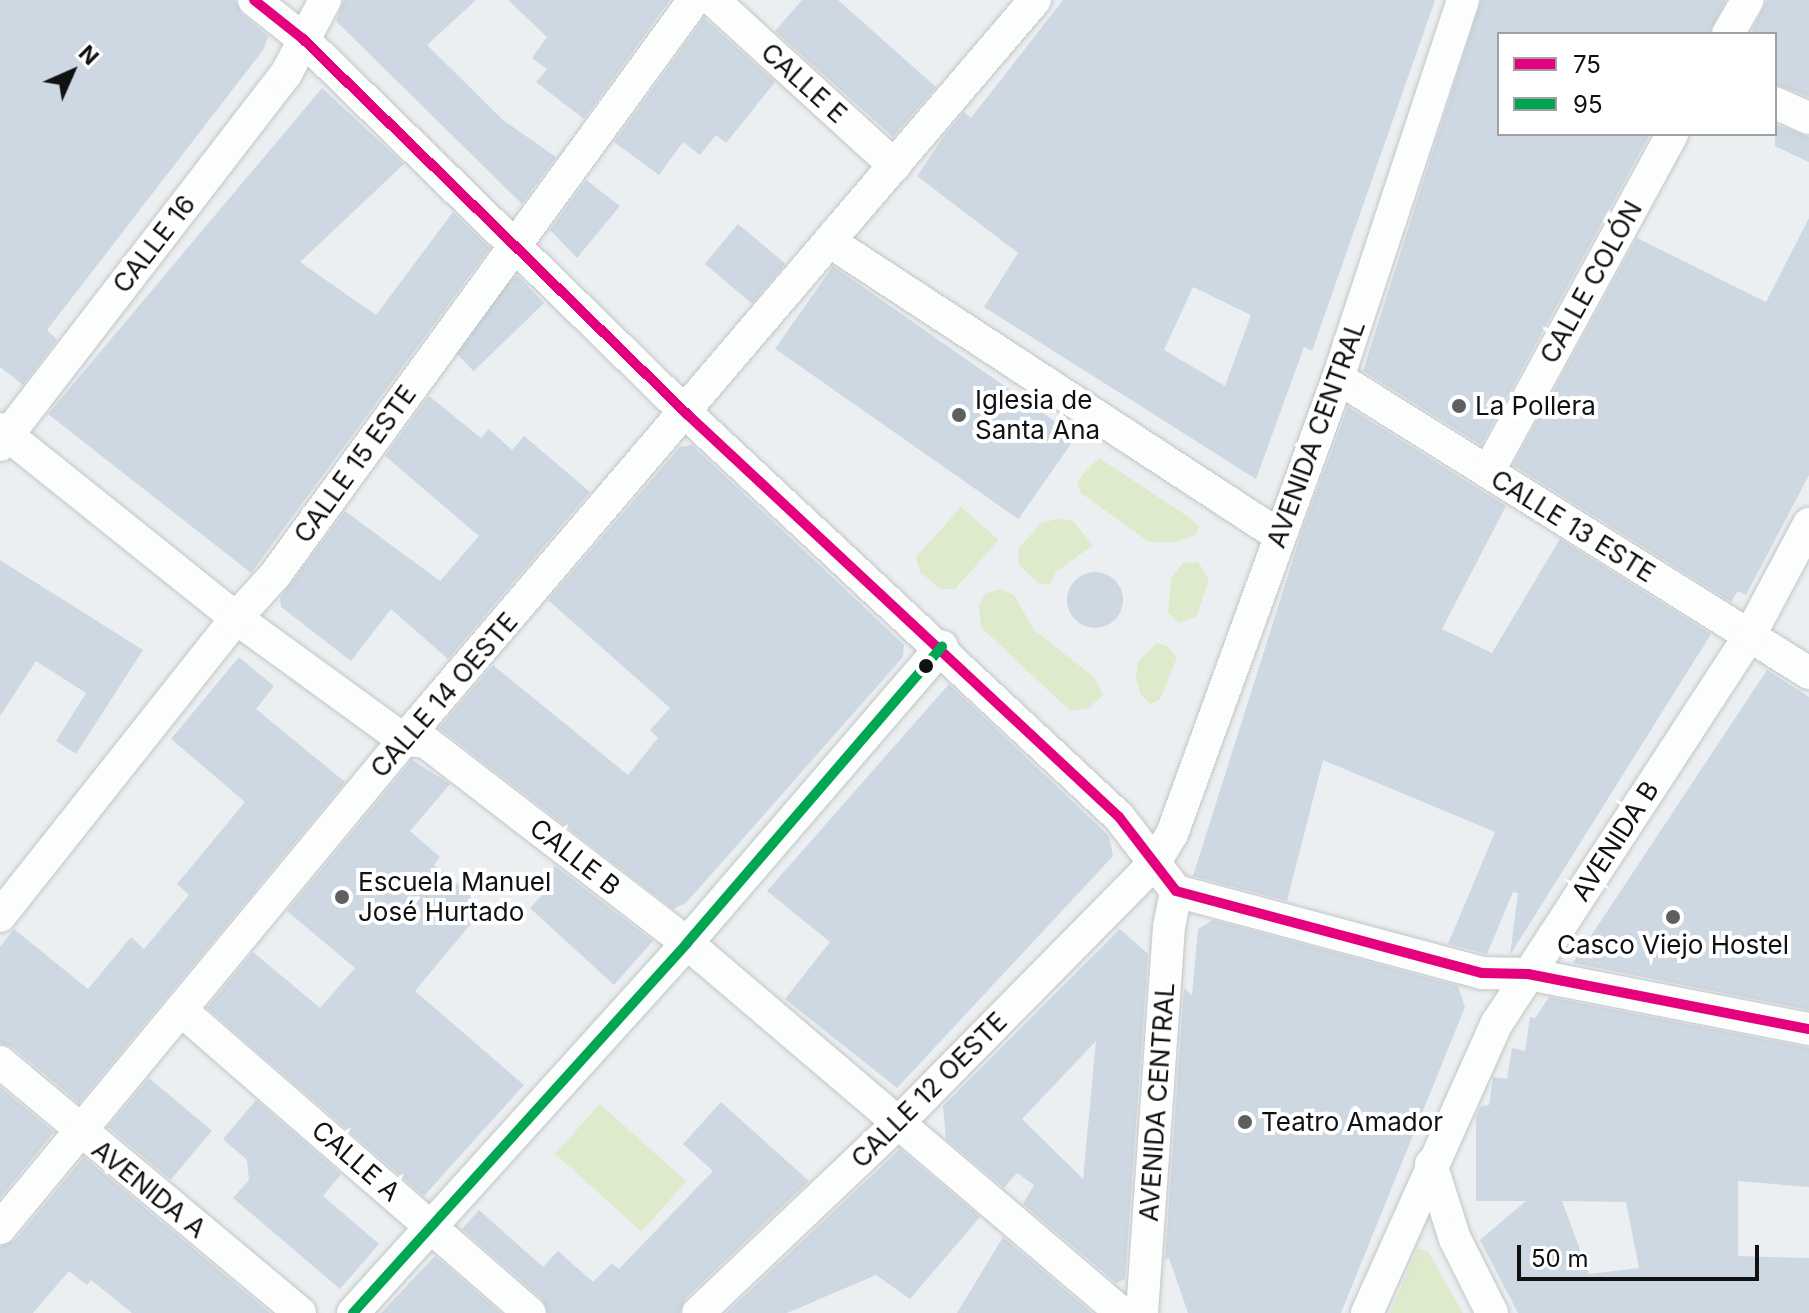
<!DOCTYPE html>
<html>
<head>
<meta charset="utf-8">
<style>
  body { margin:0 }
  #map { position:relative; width:1809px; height:1313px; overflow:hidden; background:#eceff1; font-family:Inter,sans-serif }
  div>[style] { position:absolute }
  .green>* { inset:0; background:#deeacc; transform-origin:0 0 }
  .building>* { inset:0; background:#cdd8e2; transform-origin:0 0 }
  .round { border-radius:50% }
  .roads { filter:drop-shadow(0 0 2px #c3c5c6) drop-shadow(0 0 2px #c3c5c6) }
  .minor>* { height:32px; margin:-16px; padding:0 16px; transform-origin:16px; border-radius:16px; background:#fcfdfd }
  .bus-1>* { height:10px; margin:-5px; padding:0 5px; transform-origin:5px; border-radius:5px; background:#e5007d }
  .bus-2>* { height:10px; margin:-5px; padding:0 5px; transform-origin:5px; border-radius:5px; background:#00a651 }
  .dots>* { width:22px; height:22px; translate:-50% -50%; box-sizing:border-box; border:4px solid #fff; border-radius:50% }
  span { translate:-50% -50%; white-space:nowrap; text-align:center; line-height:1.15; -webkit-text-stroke:8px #fff; paint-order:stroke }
  .street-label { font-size:26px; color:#101112 }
  .poi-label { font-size:26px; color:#101112 }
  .left { translate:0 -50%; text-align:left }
  .legend { position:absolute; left:1497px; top:32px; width:280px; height:104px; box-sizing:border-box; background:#fff; border:2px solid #9fa0a0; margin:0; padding:10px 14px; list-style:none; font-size:24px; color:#101112 }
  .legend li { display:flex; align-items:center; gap:16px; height:40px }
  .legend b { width:40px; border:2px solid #9fa0a0 }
  .north { position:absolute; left:32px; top:32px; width:80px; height:80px; -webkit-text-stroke:6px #fff; paint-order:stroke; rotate:45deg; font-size:22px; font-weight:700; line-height:32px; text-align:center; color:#101112 }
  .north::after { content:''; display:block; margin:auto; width:28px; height:36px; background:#101112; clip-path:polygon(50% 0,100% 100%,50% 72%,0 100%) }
  .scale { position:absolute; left:1517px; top:1245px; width:242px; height:36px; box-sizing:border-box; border:4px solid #101112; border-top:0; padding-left:10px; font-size:24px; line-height:28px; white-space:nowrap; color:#101112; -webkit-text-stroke:6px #fff; paint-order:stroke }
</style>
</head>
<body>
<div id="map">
  <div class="green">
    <div style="clip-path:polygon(1099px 458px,1190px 518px,1199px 526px,1196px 535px,1176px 542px,1149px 542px,1081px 493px,1077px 485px,1082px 475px)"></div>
    <div style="clip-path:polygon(961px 507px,999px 540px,955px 589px,941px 589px,920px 572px,916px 557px)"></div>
    <div style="clip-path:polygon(1057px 519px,1072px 520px,1093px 545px,1056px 572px,1050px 585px,1038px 583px,1019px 565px,1018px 549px,1041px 523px)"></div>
    <div style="clip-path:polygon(1198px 562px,1209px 579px,1197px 616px,1179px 623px,1168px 613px,1171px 578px,1183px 563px)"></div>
    <div style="clip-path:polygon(1000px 589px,1014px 595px,1034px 630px,1095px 678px,1103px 695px,1089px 708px,1070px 711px,981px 627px,979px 606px,985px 594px)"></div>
    <div style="clip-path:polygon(1157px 643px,1169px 647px,1177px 658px,1160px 699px,1151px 704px,1141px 695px,1136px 677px,1138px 662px)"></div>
    <div style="left:600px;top:1104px;width:116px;height:67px;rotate:42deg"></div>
    <div style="clip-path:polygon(1417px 1249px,1428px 1251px,1463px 1313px,1390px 1313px)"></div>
  </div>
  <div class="building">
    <div style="clip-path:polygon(0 0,235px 0,242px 14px,268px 36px,264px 49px,47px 330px,57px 340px,23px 385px,0 367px)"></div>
    <div style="clip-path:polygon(344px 0,476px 0,427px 45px,503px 120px,556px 157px,522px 204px,336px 21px)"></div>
    <div style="clip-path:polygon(508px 0,670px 0,584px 119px,536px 82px,547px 69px,532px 58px,547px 37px)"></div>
    <div style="clip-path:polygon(802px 0,838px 0,936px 87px,893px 137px,775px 31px)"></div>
    <div style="clip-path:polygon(evenodd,1063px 0,1435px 0,1312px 351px,1304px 347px,1256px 479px,984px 307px,1018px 253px,917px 176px,944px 136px,964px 112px,971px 118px,1063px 0,1193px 287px,1251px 315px,1225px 386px,1164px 350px,1193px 287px)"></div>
    <div style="clip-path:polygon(1481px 0,1726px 0,1709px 34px,1499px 34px,1499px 134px,1650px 134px,1481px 445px,1363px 371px)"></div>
    <div style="clip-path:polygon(1767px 0,1809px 0,1809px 97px,1775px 84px,1775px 34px,1750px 34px)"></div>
    <div style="clip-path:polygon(704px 18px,775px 82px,726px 143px,716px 135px,700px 155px,683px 142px,659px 175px,614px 142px)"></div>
    <div style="clip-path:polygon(322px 88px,404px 164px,300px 262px,376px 315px,453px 212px,490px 248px,251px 573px,48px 414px)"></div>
    <div style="clip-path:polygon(1775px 124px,1809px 137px,1809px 162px,1775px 146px)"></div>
    <div style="clip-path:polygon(586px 180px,620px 206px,577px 258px,550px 230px)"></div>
    <div style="clip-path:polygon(1809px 218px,1809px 475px,1746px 595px,1738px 591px,1731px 602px,1513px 465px,1637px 238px,1766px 302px)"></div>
    <div style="left:738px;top:224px;width:62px;height:52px;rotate:40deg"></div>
    <div style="left:833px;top:266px;width:297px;height:101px;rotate:35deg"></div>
    <div style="left:517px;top:275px;width:39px;height:98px;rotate:46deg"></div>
    <div style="clip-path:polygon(429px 396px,481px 438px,489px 429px,512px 450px,524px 436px,590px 492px,448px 659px,391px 609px,351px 661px,281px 607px,280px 598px,345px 511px,440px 581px,479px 536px,385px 456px)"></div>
    <div style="clip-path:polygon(1348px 407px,1506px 506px,1442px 629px,1492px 653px,1560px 539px,1711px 634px,1510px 955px,1518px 893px,1513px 892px,1487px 954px,1448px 944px,1495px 832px,1323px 760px,1287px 901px,1193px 876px,1302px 531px)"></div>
    <div style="clip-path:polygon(692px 445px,904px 645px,903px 657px,874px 690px,686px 903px,673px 909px,439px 728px,493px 665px,628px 775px,658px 738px,650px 730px,670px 708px,548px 600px,680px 447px)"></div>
    <div style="clip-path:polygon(0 560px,143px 650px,76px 754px,56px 741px,86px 693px,36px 661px,0 716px)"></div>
    <div class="round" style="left:1067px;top:572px;width:56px;height:56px"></div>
    <div style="clip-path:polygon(239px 657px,274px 686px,256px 709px,345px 782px,79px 1103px,12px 1047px,0 1043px,0 947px,14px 929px,88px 989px,131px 937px,144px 949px,189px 895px,177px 884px,245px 802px,171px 739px)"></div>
    <div style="clip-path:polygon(1767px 670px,1809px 697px,1809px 1010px,1573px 963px)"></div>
    <div style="clip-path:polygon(949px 684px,1109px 836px,1113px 856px,897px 1088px,785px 999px,830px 942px,767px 891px)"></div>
    <div style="clip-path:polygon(412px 760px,450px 784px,410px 831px,440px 857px,434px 865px,485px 907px,415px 991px,524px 1085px,424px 1196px,207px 1008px,253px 952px,320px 1008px,355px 968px,287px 911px)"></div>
    <div style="clip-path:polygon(555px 866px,653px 941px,614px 985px,530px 908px,548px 889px,541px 883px)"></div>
    <div style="clip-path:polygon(1213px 920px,1458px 986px,1465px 1007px,1341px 1313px,1188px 1313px,1169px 1258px,1165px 1260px,1184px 988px,1192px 995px,1198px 929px)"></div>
    <div style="clip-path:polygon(evenodd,1120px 929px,1148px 954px,1125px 1279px,1116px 1283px,1023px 1204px,1034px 1185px,1017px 1173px,1004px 1188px,946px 1139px,943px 1106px,1120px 929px,1096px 1041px,1083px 1179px,1022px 1119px,1096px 1041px)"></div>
    <div style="clip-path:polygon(evenodd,1549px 997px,1809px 1048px,1809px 1187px,1738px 1181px,1738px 1256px,1809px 1258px,1809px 1313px,1518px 1313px,1480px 1240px,1526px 1201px,1476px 1201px,1476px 1116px,1481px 1106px,1489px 1105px,1493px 1077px,1507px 1079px,1512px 1048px,1525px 1051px,1530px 1017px,1535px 1018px,1549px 997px,1562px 1201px,1626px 1202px,1639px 1268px,1589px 1274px,1562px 1201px)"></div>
    <div style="left:149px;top:1078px;width:82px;height:64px;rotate:40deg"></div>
    <div style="clip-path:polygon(0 1087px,54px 1132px,0 1198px)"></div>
    <div style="clip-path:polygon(256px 1100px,341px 1174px,323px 1196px,379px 1244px,340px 1289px,233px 1198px,249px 1180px,247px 1160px,223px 1139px)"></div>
    <div style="clip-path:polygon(721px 1102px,809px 1181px,685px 1299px,680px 1313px,548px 1313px,542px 1299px,462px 1229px,479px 1210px,543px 1267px,558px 1251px,593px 1282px,612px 1263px,619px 1269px,713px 1171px,683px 1144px)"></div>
    <div style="clip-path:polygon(900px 1149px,980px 1217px,910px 1299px,876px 1275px,787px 1313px,726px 1313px)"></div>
    <div style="clip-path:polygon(84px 1157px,270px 1313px,132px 1313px,91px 1280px,87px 1285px,69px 1271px,33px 1313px,0 1313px,0 1247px,15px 1240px)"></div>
    <div style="clip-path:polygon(1003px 1237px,1092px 1313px,957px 1313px)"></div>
    <div style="clip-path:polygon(435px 1256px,501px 1313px,381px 1313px)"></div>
  </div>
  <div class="roads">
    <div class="minor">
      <div style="left:254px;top:0;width:63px;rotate:38.5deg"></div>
      <div style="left:303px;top:39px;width:537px;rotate:44.32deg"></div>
      <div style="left:687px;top:414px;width:591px;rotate:43.01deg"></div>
      <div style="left:1119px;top:817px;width:93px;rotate:52.4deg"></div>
      <div style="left:1176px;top:891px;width:317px;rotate:15deg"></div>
      <div style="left:1482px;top:973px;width:46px;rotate:1.2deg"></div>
      <div style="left:1528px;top:974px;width:286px;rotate:11.1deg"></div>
      <div style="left:713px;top:0;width:246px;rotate:42.4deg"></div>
      <div style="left:1728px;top:34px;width:39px;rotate:-60deg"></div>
      <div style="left:1775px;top:103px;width:37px;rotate:24deg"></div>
      <div style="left:832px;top:243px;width:535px;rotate:33.19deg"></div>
      <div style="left:1338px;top:378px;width:556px;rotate:32.06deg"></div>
      <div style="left:0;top:429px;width:302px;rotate:38.7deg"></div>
      <div style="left:236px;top:618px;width:208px;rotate:36deg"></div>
      <div style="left:404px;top:740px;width:22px;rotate:5deg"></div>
      <div style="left:426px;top:742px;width:329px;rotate:37.6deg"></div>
      <div style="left:687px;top:943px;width:566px;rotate:40.41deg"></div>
      <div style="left:1118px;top:1310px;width:12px;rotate:14deg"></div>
      <div style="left:0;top:445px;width:468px;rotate:-52.4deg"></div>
      <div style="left:286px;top:74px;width:84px;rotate:-62.2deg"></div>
      <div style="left:1488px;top:472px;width:385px;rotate:-61.4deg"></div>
      <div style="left:0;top:916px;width:380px;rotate:-51.6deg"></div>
      <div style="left:236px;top:618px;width:58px;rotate:-47.8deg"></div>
      <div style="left:275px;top:575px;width:711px;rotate:-53.92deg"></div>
      <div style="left:181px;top:1010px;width:462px;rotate:41deg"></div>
      <div style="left:0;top:1062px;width:391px;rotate:39.9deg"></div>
      <div style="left:1431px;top:1164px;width:79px;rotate:72.3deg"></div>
      <div style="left:1455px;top:1239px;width:83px;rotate:63.4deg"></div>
      <div style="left:0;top:1228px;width:634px;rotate:-50.38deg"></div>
      <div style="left:404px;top:740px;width:973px;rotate:-49.55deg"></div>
      <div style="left:353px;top:1313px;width:498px;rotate:-47.9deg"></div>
      <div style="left:687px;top:943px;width:391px;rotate:-49.3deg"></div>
      <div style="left:698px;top:1313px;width:279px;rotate:-43.5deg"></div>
      <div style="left:900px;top:1121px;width:363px;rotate:-45.4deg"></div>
      <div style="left:1155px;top:862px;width:33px;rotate:-59deg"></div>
      <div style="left:1172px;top:834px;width:485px;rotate:-70deg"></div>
      <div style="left:1338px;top:378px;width:398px;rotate:-71.7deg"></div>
      <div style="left:1142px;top:1313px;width:387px;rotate:-86deg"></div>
      <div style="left:1169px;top:927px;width:37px;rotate:-79deg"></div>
      <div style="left:1367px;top:1313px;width:318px;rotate:-65.9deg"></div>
      <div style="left:1497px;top:1023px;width:463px;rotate:-56.9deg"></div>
      <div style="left:1750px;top:635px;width:126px;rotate:-62deg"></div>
    </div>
  </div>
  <div class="bus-1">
    <div style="left:254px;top:0;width:63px;rotate:38.5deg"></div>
    <div style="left:303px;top:39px;width:537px;rotate:44.32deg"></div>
    <div style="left:687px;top:414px;width:591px;rotate:43.01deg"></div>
    <div style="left:1119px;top:817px;width:93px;rotate:52.4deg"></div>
    <div style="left:1176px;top:891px;width:317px;rotate:15deg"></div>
    <div style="left:1482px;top:973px;width:46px;rotate:1.2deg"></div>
    <div style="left:1528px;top:974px;width:286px;rotate:11.1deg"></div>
  </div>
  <div class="bus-2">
    <div style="left:353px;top:1313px;width:498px;rotate:-47.9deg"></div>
    <div style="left:687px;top:943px;width:391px;rotate:-49.3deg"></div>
  </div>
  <div class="dots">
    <div style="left:1459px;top:406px;background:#5d5f60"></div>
    <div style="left:959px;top:415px;background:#5d5f60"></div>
    <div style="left:926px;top:666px;background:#101112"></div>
    <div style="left:342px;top:897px;background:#5d5f60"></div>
    <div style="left:1673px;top:917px;background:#5d5f60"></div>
    <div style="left:1245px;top:1122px;background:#5d5f60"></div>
  </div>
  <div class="street-label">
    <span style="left:804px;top:83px;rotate:42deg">CALLE E</span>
    <span style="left:154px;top:244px;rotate:-52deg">CALLE 16</span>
    <span style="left:1591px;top:282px;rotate:-61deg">CALLE COLÓN</span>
    <span style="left:1316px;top:434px;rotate:-70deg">AVENIDA CENTRAL</span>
    <span style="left:355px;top:464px;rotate:-54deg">CALLE 15 ESTE</span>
    <span style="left:1573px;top:526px;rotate:32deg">CALLE 13 ESTE</span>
    <span style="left:444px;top:695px;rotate:-49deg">CALLE 14 OESTE</span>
    <span style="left:1615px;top:841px;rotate:-57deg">AVENIDA B</span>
    <span style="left:575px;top:857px;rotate:38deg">CALLE B</span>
    <span style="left:929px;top:1090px;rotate:-45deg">CALLE 12 OESTE</span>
    <span style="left:1157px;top:1102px;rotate:-86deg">AVENIDA CENTRAL</span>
    <span style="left:356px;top:1161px;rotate:41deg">CALLE A</span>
    <span style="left:149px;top:1189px;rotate:39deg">AVENIDA A</span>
  </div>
  <div class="poi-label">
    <span class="left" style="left:975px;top:415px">Iglesia de<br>Santa Ana</span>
    <span class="left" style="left:1475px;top:406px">La Pollera</span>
    <span class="left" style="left:358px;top:897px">Escuela Manuel<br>José Hurtado</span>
    <span style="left:1673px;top:945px">Casco Viejo Hostel</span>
    <span class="left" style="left:1261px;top:1122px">Teatro Amador</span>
  </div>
  <ul class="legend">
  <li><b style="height:10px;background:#e5007d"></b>75</li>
  <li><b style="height:10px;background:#00a651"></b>95</li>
  </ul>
  <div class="north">N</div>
  <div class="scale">50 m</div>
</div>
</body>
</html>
